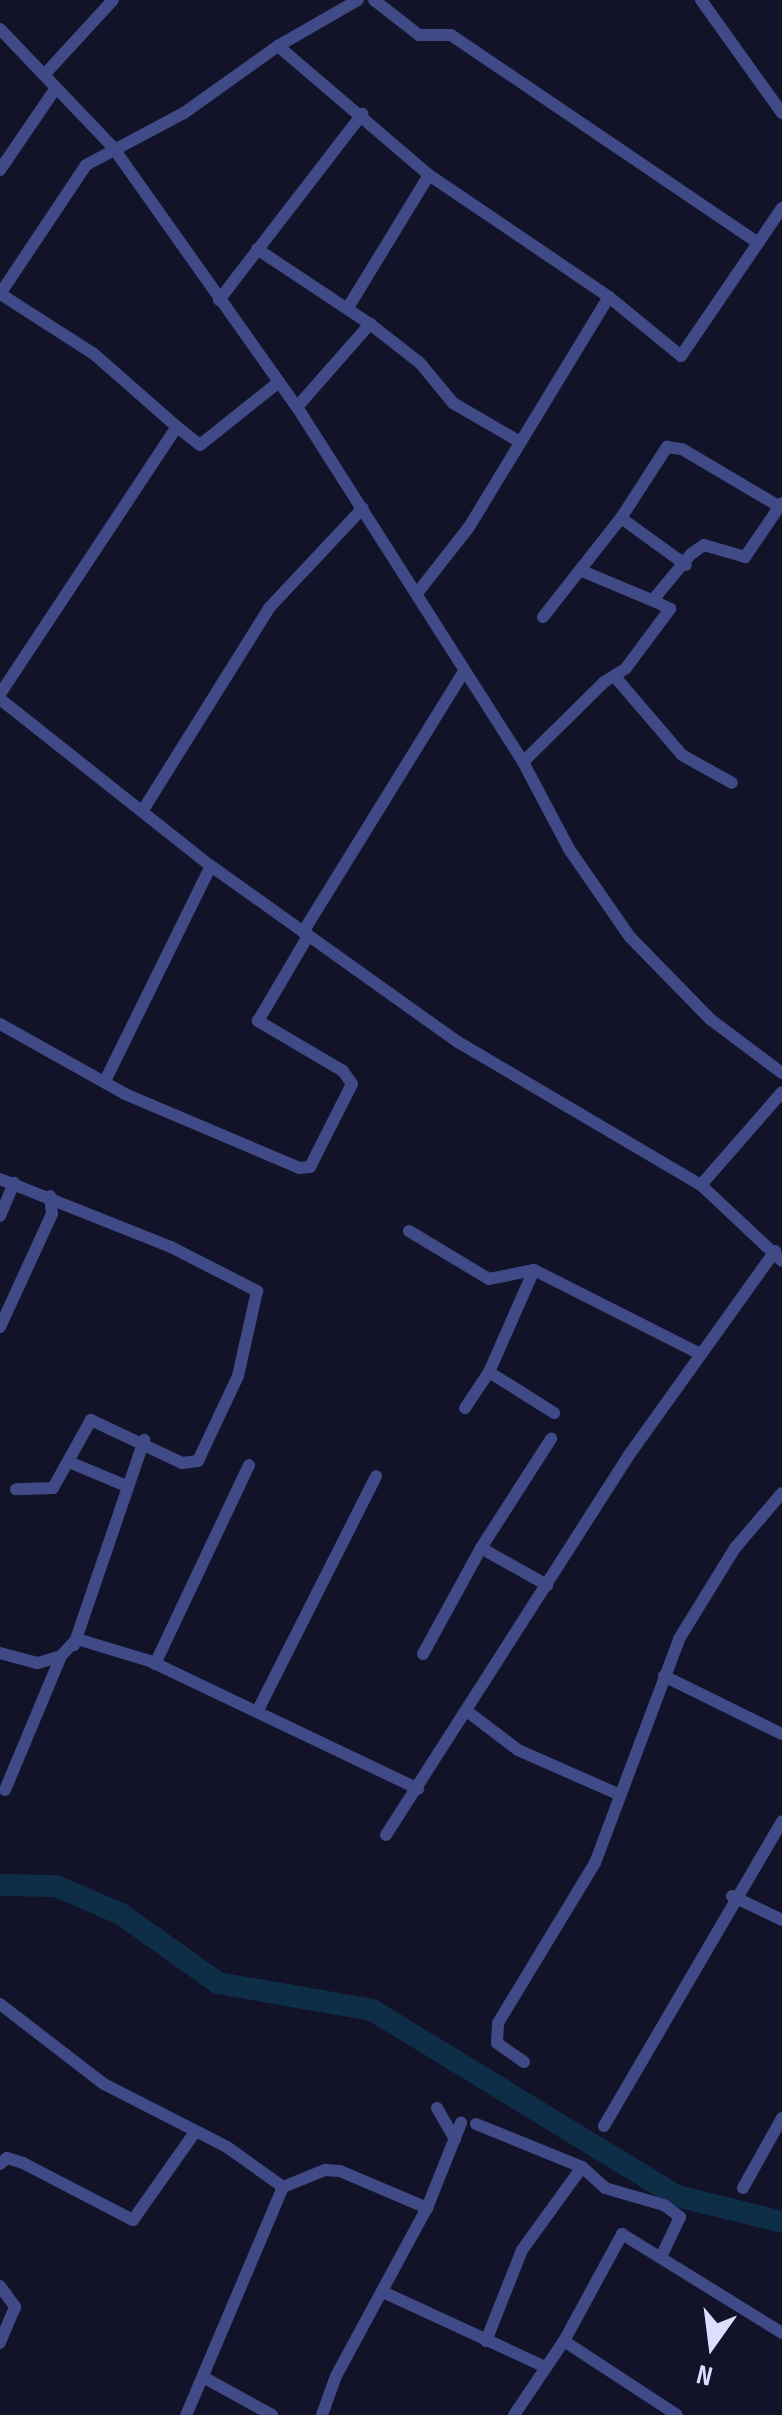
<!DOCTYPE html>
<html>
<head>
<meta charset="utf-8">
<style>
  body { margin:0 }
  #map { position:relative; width:782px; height:2415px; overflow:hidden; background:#121229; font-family:"Sofia Sans Condensed",sans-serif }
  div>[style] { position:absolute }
  .river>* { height:22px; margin:-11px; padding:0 11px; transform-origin:11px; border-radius:11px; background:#0e2d47 }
  .minor>* { height:12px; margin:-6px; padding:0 6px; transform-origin:6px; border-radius:6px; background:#3f4a86 }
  span { translate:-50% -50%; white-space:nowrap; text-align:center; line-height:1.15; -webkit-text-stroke:9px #121229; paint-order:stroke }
  .north { position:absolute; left:662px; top:2295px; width:100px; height:100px; -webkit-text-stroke:8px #121229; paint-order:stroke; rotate:194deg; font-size:28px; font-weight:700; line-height:40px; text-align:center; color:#dcdefd }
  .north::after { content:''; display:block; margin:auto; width:35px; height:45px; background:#dcdefd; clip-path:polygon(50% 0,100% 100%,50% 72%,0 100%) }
</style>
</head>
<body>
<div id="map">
  <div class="river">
    <div style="left:0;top:1885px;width:56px;rotate:1deg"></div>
    <div style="left:56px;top:1886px;width:71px;rotate:23.3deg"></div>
    <div style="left:121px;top:1914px;width:119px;rotate:35.4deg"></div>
    <div style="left:218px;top:1983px;width:156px;rotate:9.9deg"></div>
    <div style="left:372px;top:2010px;width:357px;rotate:31.4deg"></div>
    <div style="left:677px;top:2196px;width:108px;rotate:13.9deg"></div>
  </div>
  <div class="minor">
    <div style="left:374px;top:0;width:57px;rotate:37.9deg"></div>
    <div style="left:419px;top:35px;width:32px"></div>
    <div style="left:451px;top:35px;width:371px;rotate:34.1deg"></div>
    <div style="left:701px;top:0;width:139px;rotate:54.4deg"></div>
    <div style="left:0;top:29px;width:162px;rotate:46.3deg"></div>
    <div style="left:112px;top:146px;width:320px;rotate:54.7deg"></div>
    <div style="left:297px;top:407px;width:421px;rotate:57.5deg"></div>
    <div style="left:523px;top:762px;width:98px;rotate:62.1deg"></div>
    <div style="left:569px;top:849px;width:107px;rotate:55.3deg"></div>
    <div style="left:630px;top:937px;width:115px;rotate:45.7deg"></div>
    <div style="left:710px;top:1019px;width:90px;rotate:36.9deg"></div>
    <div style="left:278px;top:46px;width:199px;rotate:40.5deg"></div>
    <div style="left:429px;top:175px;width:217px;rotate:34.1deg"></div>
    <div style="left:609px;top:297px;width:93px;rotate:39.3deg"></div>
    <div style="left:681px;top:356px;width:179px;rotate:-55.7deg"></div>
    <div style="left:44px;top:75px;width:102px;rotate:-47.4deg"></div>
    <div style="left:0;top:170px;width:99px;rotate:-55.7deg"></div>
    <div style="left:257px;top:249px;width:136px;rotate:33.6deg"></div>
    <div style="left:0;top:294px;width:155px;rotate:-56.3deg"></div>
    <div style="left:86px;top:165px;width:111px;rotate:-28deg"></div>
    <div style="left:184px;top:113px;width:115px;rotate:-35.5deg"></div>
    <div style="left:278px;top:46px;width:92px;rotate:-29.9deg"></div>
    <div style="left:2px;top:295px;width:109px;rotate:32.7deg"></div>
    <div style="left:94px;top:354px;width:111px;rotate:41.3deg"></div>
    <div style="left:219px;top:300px;width:235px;rotate:-52.4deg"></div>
    <div style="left:349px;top:306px;width:153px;rotate:-58.6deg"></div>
    <div style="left:297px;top:407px;width:111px;rotate:-48.7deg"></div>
    <div style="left:370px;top:324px;width:63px;rotate:38deg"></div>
    <div style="left:420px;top:363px;width:52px;rotate:50.5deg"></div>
    <div style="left:453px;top:403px;width:78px;rotate:30.2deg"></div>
    <div style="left:621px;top:518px;width:80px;rotate:35.9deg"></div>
    <div style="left:582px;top:571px;width:80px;rotate:22.7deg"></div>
    <div style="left:418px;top:592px;width:83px;rotate:-51.9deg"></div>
    <div style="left:469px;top:527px;width:269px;rotate:-58.7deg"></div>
    <div style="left:543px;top:617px;width:126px;rotate:-51.8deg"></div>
    <div style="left:621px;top:518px;width:85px;rotate:-57.1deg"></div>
    <div style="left:667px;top:447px;width:15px;rotate:8deg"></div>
    <div style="left:682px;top:449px;width:114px;rotate:30.6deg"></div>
    <div style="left:616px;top:678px;width:101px;rotate:49.4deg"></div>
    <div style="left:682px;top:755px;width:57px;rotate:29.2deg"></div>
    <div style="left:0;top:694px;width:320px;rotate:-56.5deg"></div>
    <div style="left:177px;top:427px;width:29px;rotate:38deg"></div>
    <div style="left:200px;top:445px;width:101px;rotate:-38.6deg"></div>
    <div style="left:0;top:699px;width:269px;rotate:38.4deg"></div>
    <div style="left:211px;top:866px;width:303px;rotate:35.5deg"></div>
    <div style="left:458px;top:1042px;width:282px;rotate:30.5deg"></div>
    <div style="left:701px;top:1185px;width:111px;rotate:43.2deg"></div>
    <div style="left:523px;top:762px;width:114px;rotate:-44.6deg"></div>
    <div style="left:604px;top:682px;width:26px;rotate:-32deg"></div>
    <div style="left:626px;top:668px;width:74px;rotate:-53.3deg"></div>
    <div style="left:670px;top:609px;width:16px;rotate:-153deg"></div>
    <div style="left:656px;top:602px;width:7px;rotate:-82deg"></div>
    <div style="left:657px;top:595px;width:53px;rotate:-50.3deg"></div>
    <div style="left:691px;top:554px;width:16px;rotate:-35deg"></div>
    <div style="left:704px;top:545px;width:43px;rotate:16.3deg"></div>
    <div style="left:745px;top:557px;width:65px;rotate:-55.6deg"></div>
    <div style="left:143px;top:810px;width:238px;rotate:-58deg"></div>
    <div style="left:269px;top:608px;width:137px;rotate:-46.8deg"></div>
    <div style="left:303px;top:932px;width:304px;rotate:-58.3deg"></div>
    <div style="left:0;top:1024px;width:143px;rotate:29.2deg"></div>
    <div style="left:125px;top:1094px;width:189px;rotate:23deg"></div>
    <div style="left:299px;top:1168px;width:11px;rotate:-5deg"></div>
    <div style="left:310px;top:1167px;width:93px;rotate:-63.2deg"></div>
    <div style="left:352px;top:1084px;width:16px;rotate:-125deg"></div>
    <div style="left:343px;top:1071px;width:99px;rotate:-149.5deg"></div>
    <div style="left:258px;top:1021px;width:99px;rotate:-59.5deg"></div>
    <div style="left:106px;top:1079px;width:237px;rotate:-63.8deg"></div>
    <div style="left:0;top:1179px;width:184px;rotate:21.7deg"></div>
    <div style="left:171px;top:1247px;width:97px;rotate:27.1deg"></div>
    <div style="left:257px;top:1291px;width:87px;rotate:102.6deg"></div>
    <div style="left:238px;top:1376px;width:94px;rotate:115.2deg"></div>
    <div style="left:198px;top:1461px;width:16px;rotate:173deg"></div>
    <div style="left:182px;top:1463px;width:101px;rotate:-154.7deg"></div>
    <div style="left:91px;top:1420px;width:78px;rotate:119.2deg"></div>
    <div style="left:53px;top:1488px;width:37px;rotate:178deg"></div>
    <div style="left:701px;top:1185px;width:123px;rotate:-48.9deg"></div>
    <div style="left:0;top:1216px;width:36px;rotate:-67deg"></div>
    <div style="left:409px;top:1231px;width:93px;rotate:31deg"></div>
    <div style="left:489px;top:1279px;width:46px;rotate:-11.3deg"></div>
    <div style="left:534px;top:1270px;width:186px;rotate:26.8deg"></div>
    <div style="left:534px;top:1270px;width:111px;rotate:113.8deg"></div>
    <div style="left:489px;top:1372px;width:77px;rotate:32.2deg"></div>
    <div style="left:0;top:1327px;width:124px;rotate:-65.3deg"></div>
    <div style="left:52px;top:1214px;width:18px;rotate:-96deg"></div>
    <div style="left:465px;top:1408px;width:43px;rotate:-56.3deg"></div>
    <div style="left:69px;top:1462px;width:60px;rotate:22.7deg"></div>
    <div style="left:481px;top:1548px;width:76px;rotate:29.3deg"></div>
    <div style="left:74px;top:1645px;width:217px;rotate:-71.1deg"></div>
    <div style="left:0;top:1653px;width:39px;rotate:15deg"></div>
    <div style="left:38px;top:1663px;width:24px;rotate:-17deg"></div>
    <div style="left:61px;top:1656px;width:23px;rotate:-47deg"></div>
    <div style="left:77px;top:1639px;width:76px;rotate:16.8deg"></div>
    <div style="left:150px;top:1661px;width:297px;rotate:25.5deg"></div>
    <div style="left:423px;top:1654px;width:121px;rotate:-61.3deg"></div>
    <div style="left:481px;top:1548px;width:130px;rotate:-57.3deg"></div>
    <div style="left:155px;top:1664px;width:220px;rotate:-64.7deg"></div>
    <div style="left:664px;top:1676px;width:131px;rotate:26.2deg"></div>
    <div style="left:258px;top:1710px;width:262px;rotate:-63.2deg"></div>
    <div style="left:468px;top:1712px;width:63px;rotate:37.2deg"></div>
    <div style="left:518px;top:1750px;width:111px;rotate:23.8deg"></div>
    <div style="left:5px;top:1790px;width:145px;rotate:-67.3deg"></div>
    <div style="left:386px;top:1835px;width:451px;rotate:-57.4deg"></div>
    <div style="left:629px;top:1455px;width:251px;rotate:-54.4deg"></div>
    <div style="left:732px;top:1896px;width:55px;rotate:25.6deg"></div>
    <div style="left:0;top:2004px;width:131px;rotate:37.6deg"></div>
    <div style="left:104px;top:2084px;width:138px;rotate:27.1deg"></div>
    <div style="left:227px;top:2147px;width:69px;rotate:35.5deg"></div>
    <div style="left:283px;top:2187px;width:248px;rotate:113deg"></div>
    <div style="left:524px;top:2062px;width:33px;rotate:-145deg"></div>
    <div style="left:497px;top:2043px;width:20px;rotate:-87deg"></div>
    <div style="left:498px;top:2023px;width:187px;rotate:-58.8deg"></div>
    <div style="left:595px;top:1863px;width:239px;rotate:-69.4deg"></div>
    <div style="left:679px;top:1639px;width:107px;rotate:-58.4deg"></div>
    <div style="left:735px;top:1548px;width:72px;rotate:-49.5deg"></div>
    <div style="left:437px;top:2108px;width:36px;rotate:60deg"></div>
    <div style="left:476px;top:2124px;width:114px;rotate:22.1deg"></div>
    <div style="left:582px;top:2167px;width:31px;rotate:42deg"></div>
    <div style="left:605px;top:2188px;width:61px;rotate:16.1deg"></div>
    <div style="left:664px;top:2205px;width:20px;rotate:37deg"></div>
    <div style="left:680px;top:2217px;width:44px;rotate:115.4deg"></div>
    <div style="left:604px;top:2126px;width:353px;rotate:-59.7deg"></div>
    <div style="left:0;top:2164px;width:9px;rotate:-41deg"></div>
    <div style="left:7px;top:2158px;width:17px;rotate:17deg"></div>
    <div style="left:23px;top:2163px;width:124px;rotate:27.4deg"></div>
    <div style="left:133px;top:2220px;width:104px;rotate:-54.8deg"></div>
    <div style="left:283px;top:2187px;width:45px;rotate:-22deg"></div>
    <div style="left:325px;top:2170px;width:15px;rotate:4deg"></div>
    <div style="left:340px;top:2171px;width:95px;rotate:23deg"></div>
    <div style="left:743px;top:2188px;width:80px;rotate:-60.9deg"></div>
    <div style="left:0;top:2286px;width:26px;rotate:54deg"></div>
    <div style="left:15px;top:2307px;width:39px;rotate:113deg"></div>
    <div style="left:383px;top:2292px;width:176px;rotate:24.8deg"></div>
    <div style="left:486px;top:2341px;width:98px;rotate:-68.4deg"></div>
    <div style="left:522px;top:2250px;width:102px;rotate:-54.1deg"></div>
    <div style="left:564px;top:2341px;width:135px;rotate:33.2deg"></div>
    <div style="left:203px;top:2377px;width:79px;rotate:28.8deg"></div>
    <div style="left:322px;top:2415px;width:41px;rotate:-70.3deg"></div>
    <div style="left:336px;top:2376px;width:191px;rotate:-61.6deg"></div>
    <div style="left:427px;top:2208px;width:92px;rotate:-68.2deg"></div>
    <div style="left:514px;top:2415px;width:89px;rotate:-56deg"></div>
    <div style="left:564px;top:2341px;width:122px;rotate:-61.5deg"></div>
    <div style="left:622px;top:2234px;width:188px;rotate:31.7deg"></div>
  </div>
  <div class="north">N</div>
</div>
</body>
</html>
